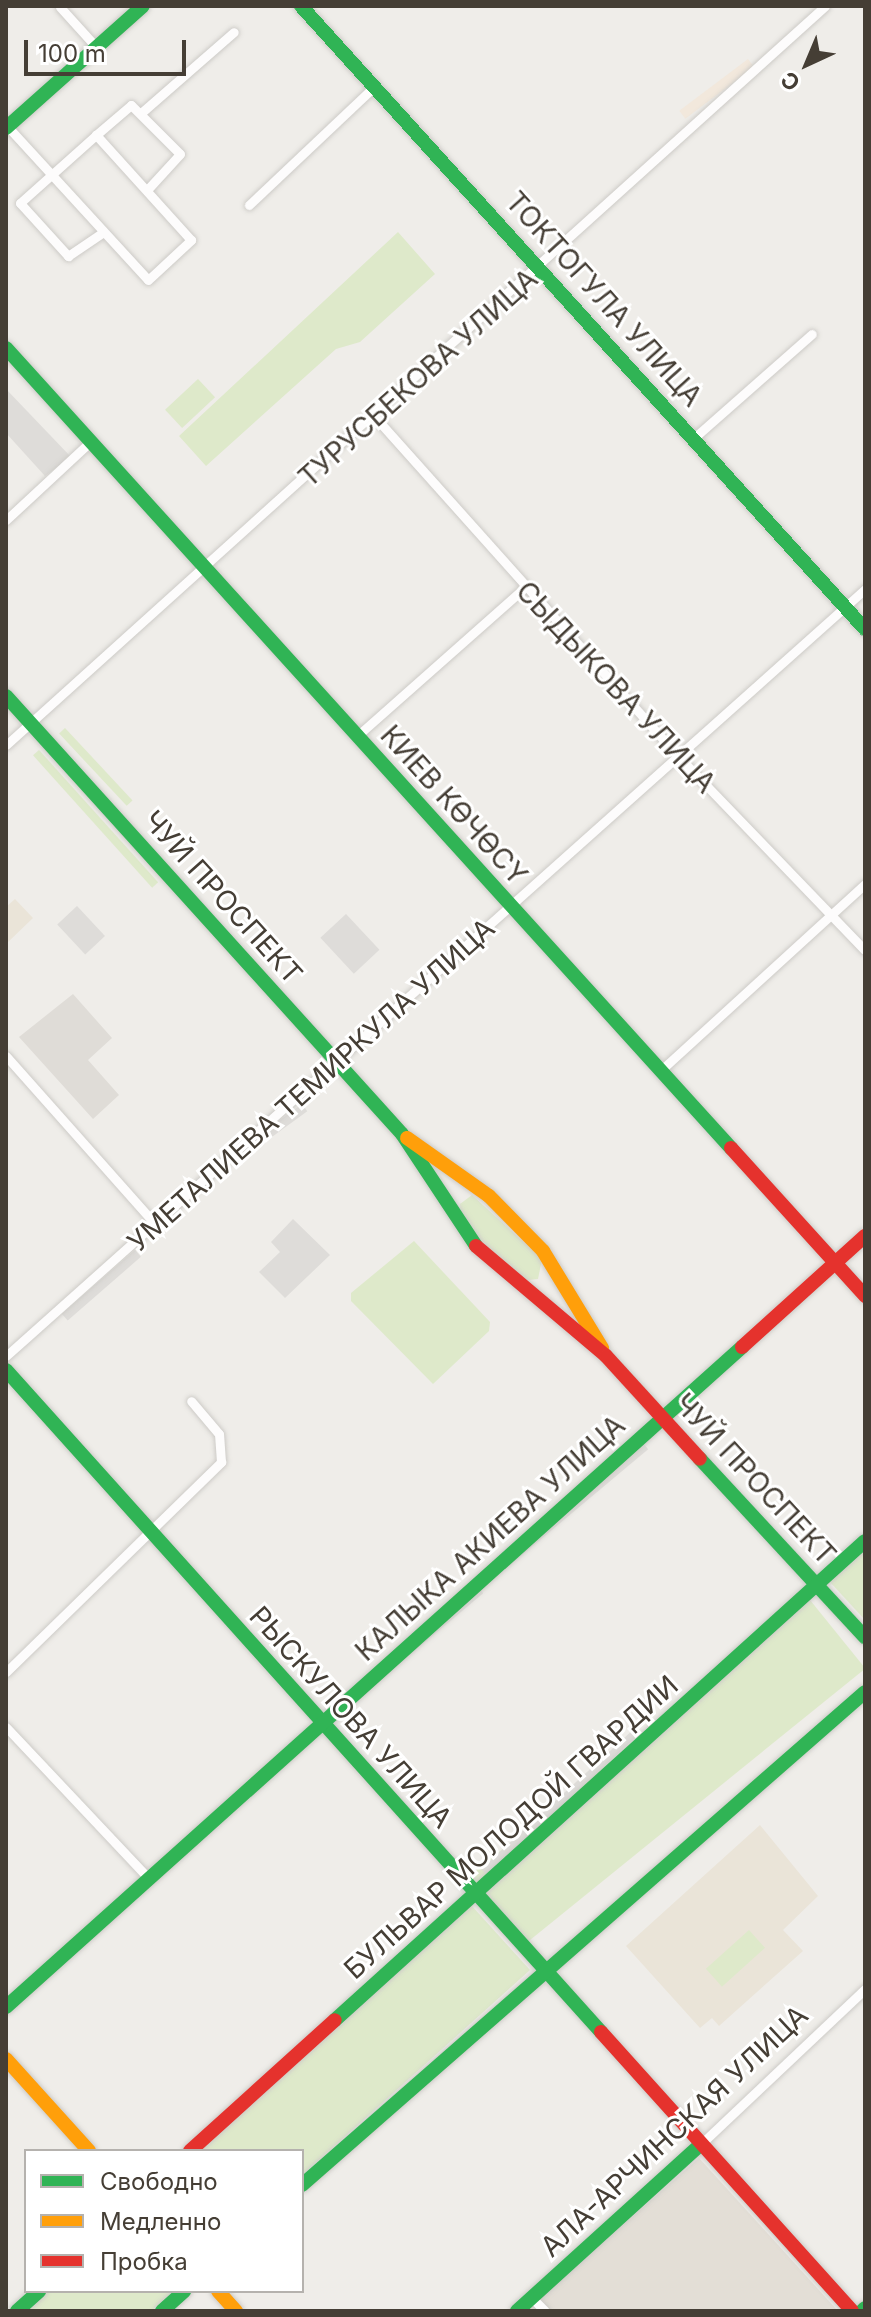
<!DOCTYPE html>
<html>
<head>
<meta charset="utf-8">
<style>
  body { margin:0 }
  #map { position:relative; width:871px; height:2317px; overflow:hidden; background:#efede9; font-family:Inter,sans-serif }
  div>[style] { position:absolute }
  .residential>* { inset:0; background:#e3ded6 }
  .commercial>* { inset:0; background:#f2e8dc; transform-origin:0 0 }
  .industrial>* { inset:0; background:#dfdcd7 }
  .education>* { inset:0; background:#eae4d8 }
  .green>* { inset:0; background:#dee9ca; transform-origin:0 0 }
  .parking>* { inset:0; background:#dedcd9; transform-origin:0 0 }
  .roads { filter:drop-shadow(0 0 2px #cdcbc7) drop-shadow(0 0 2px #cdcbc7) }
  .street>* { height:9px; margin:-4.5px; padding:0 4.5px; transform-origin:4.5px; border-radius:4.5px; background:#fdfcfc }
  .fast>* { height:14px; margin:-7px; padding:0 7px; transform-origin:7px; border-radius:7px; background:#30b455 }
  .slow>* { height:14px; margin:-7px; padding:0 7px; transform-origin:7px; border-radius:7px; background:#ff9f0a }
  .jam>* { height:14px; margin:-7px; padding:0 7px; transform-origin:7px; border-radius:7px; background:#e5322d }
  span { translate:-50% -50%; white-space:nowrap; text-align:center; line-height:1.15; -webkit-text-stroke:6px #fff; paint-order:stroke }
  .street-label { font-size:28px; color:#453e35 }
  .frame { position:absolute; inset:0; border:8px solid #453e35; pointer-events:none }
  .legend { position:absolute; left:24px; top:2149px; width:280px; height:144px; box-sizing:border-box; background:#fff; border:2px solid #b5b2ae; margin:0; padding:10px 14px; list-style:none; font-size:24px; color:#453e35 }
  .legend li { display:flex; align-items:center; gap:16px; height:40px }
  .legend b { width:40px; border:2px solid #b5b2ae }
  .north { position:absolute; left:767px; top:24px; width:80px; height:80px; -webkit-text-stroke:6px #fff; paint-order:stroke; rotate:224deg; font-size:22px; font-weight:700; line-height:32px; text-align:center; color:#453e35 }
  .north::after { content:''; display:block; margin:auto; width:28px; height:36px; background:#453e35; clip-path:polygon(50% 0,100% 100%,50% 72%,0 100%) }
  .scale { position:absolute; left:24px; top:40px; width:162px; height:36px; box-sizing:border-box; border:4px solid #453e35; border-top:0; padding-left:10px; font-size:24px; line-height:28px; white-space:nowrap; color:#453e35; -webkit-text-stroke:6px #fff; paint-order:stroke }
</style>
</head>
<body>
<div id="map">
  <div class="residential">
    <div style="clip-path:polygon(699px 2158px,838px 2311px,525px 2311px)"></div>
  </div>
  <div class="commercial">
    <div style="left:748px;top:59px;width:10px;height:86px;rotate:53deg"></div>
  </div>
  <div class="industrial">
    <div style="clip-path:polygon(73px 994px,112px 1038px,88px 1060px,119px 1095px,93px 1119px,19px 1037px)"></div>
  </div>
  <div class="education">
    <div style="clip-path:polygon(15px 899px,33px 918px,6px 944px,6px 907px)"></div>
    <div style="clip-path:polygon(760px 1825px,818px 1896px,783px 1930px,803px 1951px,719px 2026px,712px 2018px,700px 2028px,626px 1946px)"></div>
  </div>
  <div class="green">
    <div style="clip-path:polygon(398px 232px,435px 274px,360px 342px,336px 349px,206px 466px,179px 436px)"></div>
    <div style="left:198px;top:379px;width:25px;height:45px;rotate:47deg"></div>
    <div style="left:65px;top:728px;width:99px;height:8px;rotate:47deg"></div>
    <div style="left:39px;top:750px;width:178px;height:8px;rotate:48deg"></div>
    <div style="clip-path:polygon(472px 1195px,542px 1259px,538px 1279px,517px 1281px,462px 1223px,460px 1204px)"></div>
    <div style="clip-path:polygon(414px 1241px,490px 1322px,489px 1331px,433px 1384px,351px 1301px,351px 1293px)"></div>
    <div style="clip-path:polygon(865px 1551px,865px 1620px,830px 1582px)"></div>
    <div style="left:810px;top:1600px;width:88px;height:437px;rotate:51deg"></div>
    <div style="clip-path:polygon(471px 1905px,530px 1970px,302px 2175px,302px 2151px,198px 2151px)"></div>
    <div style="left:749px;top:1930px;width:24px;height:58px;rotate:48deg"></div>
    <div style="clip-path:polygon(42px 2291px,173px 2291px,151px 2311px,20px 2311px)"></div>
  </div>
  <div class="parking">
    <div style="clip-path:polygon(6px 389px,71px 457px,45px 476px,6px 433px)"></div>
    <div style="left:77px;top:906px;width:41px;height:27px;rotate:47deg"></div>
    <div style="left:346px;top:914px;width:49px;height:35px;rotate:47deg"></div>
    <div style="left:302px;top:1104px;width:9px;height:85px;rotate:54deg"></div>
    <div style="clip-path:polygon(293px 1219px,330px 1255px,285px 1298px,259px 1272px,280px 1252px,271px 1242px)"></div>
    <div style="left:135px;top:1250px;width:9px;height:97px;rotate:49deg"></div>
    <div style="left:643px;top:1443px;width:8px;height:189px;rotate:50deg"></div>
    <div style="left:478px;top:1587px;width:8px;height:188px;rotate:50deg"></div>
    <div style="clip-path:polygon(635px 1728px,640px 1733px,487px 1875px,481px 1869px)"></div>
  </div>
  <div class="roads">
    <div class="street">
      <div style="left:60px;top:7px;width:55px;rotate:47.9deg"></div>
      <div style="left:141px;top:113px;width:123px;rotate:-41.1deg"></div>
      <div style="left:8px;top:127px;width:207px;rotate:47.5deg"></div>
      <div style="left:148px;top:280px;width:59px;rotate:-42.9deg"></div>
      <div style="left:191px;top:240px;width:142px;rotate:-132.1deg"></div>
      <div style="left:96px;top:135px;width:46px;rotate:-40.6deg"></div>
      <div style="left:131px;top:105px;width:69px;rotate:45deg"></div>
      <div style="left:180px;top:154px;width:49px;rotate:132.5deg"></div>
      <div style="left:96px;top:135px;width:102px;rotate:138.2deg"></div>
      <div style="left:20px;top:203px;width:72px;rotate:47.8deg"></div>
      <div style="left:68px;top:256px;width:41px;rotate:-34.1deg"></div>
      <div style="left:249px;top:205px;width:173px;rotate:-43.4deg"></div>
      <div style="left:375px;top:417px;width:455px;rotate:48.2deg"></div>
      <div style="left:678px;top:756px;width:269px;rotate:46.1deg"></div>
      <div style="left:694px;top:438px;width:157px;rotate:-41.4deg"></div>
      <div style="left:6px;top:520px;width:115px;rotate:-42.9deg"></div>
      <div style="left:357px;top:736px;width:223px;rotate:-41.5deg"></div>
      <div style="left:6px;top:745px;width:1103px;rotate:-42.06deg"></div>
      <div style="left:6px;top:1056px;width:225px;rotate:48.4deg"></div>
      <div style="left:660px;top:1071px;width:277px;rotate:-42.4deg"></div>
      <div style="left:6px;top:1356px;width:1152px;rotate:-41.76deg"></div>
      <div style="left:6px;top:1672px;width:301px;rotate:-44.3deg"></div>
      <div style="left:221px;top:1462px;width:28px;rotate:-94deg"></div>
      <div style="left:219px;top:1434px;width:43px;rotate:-130.3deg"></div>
      <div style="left:6px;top:1727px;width:209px;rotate:46.7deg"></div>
      <div style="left:701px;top:2144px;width:226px;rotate:-43.4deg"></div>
      <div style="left:532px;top:2298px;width:18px;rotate:45deg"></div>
    </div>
    <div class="fast">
      <div style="left:301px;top:6px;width:840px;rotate:47.85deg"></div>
      <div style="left:6px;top:128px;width:183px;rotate:-41.7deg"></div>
      <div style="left:6px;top:348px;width:1080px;rotate:47.82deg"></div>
      <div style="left:6px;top:696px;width:590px;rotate:47.88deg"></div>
      <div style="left:402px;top:1134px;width:134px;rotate:56.5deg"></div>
      <div style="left:6px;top:1370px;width:890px;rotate:48.05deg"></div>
      <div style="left:700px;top:1459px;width:243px;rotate:47.2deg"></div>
      <div style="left:6px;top:2007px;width:989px;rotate:-41.88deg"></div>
      <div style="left:335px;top:2020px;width:714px;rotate:-42.11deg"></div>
      <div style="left:302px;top:2185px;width:748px;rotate:-41.21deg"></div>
      <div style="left:17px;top:2311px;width:30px;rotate:-42deg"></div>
      <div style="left:162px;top:2311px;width:30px;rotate:-42deg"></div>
      <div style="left:517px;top:2311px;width:248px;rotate:-42.2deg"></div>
      <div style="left:862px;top:2311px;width:4px;rotate:-45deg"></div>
    </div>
    <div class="slow">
      <div style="left:407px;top:1138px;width:100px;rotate:35.3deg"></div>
      <div style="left:489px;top:1196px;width:77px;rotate:45.5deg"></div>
      <div style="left:543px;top:1251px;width:114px;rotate:58.7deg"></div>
      <div style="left:6px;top:2059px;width:124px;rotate:47.9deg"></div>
      <div style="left:218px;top:2291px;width:27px;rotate:48deg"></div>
    </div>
    <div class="jam">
      <div style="left:731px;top:1148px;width:200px;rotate:47.8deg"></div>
      <div style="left:476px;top:1246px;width:170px;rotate:40.2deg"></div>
      <div style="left:606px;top:1356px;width:139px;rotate:47.6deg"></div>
      <div style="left:742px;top:1347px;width:166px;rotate:-42.1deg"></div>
      <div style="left:601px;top:2032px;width:375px;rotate:48deg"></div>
      <div style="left:190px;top:2151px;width:195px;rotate:-42.1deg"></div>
    </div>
  </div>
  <div class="street-label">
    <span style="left:604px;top:299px;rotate:48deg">ТОКТОГУЛА УЛИЦА</span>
    <span style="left:418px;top:378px;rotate:-42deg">ТУРУСБЕКОВА УЛИЦА</span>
    <span style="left:616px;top:687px;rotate:47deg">СЫДЫКОВА УЛИЦА</span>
    <span style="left:454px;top:805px;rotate:48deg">КИЕВ КӨЧӨСҮ</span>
    <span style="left:223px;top:897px;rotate:48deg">ЧУЙ ПРОСПЕКТ</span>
    <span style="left:311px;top:1085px;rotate:-42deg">УМЕТАЛИЕВА ТЕМИРКУЛА УЛИЦА</span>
    <span style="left:755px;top:1479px;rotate:47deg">ЧУЙ ПРОСПЕКТ</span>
    <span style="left:490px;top:1538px;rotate:-42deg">КАЛЫКА АКИЕВА УЛИЦА</span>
    <span style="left:351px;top:1717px;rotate:48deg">РЫСКУЛОВА УЛИЦА</span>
    <span style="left:511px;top:1827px;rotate:-42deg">БУЛЬВАР МОЛОДОЙ ГВАРДИИ</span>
    <span style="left:674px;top:2131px;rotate:-43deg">АЛА-АРЧИНСКАЯ УЛИЦА</span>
  </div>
  <div class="frame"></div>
  <ul class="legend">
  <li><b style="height:10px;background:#30b455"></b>Свободно</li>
  <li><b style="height:10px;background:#ff9f0a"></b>Медленно</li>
  <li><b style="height:10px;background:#e5322d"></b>Пробка</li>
  </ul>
  <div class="north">С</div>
  <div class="scale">100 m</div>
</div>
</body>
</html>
